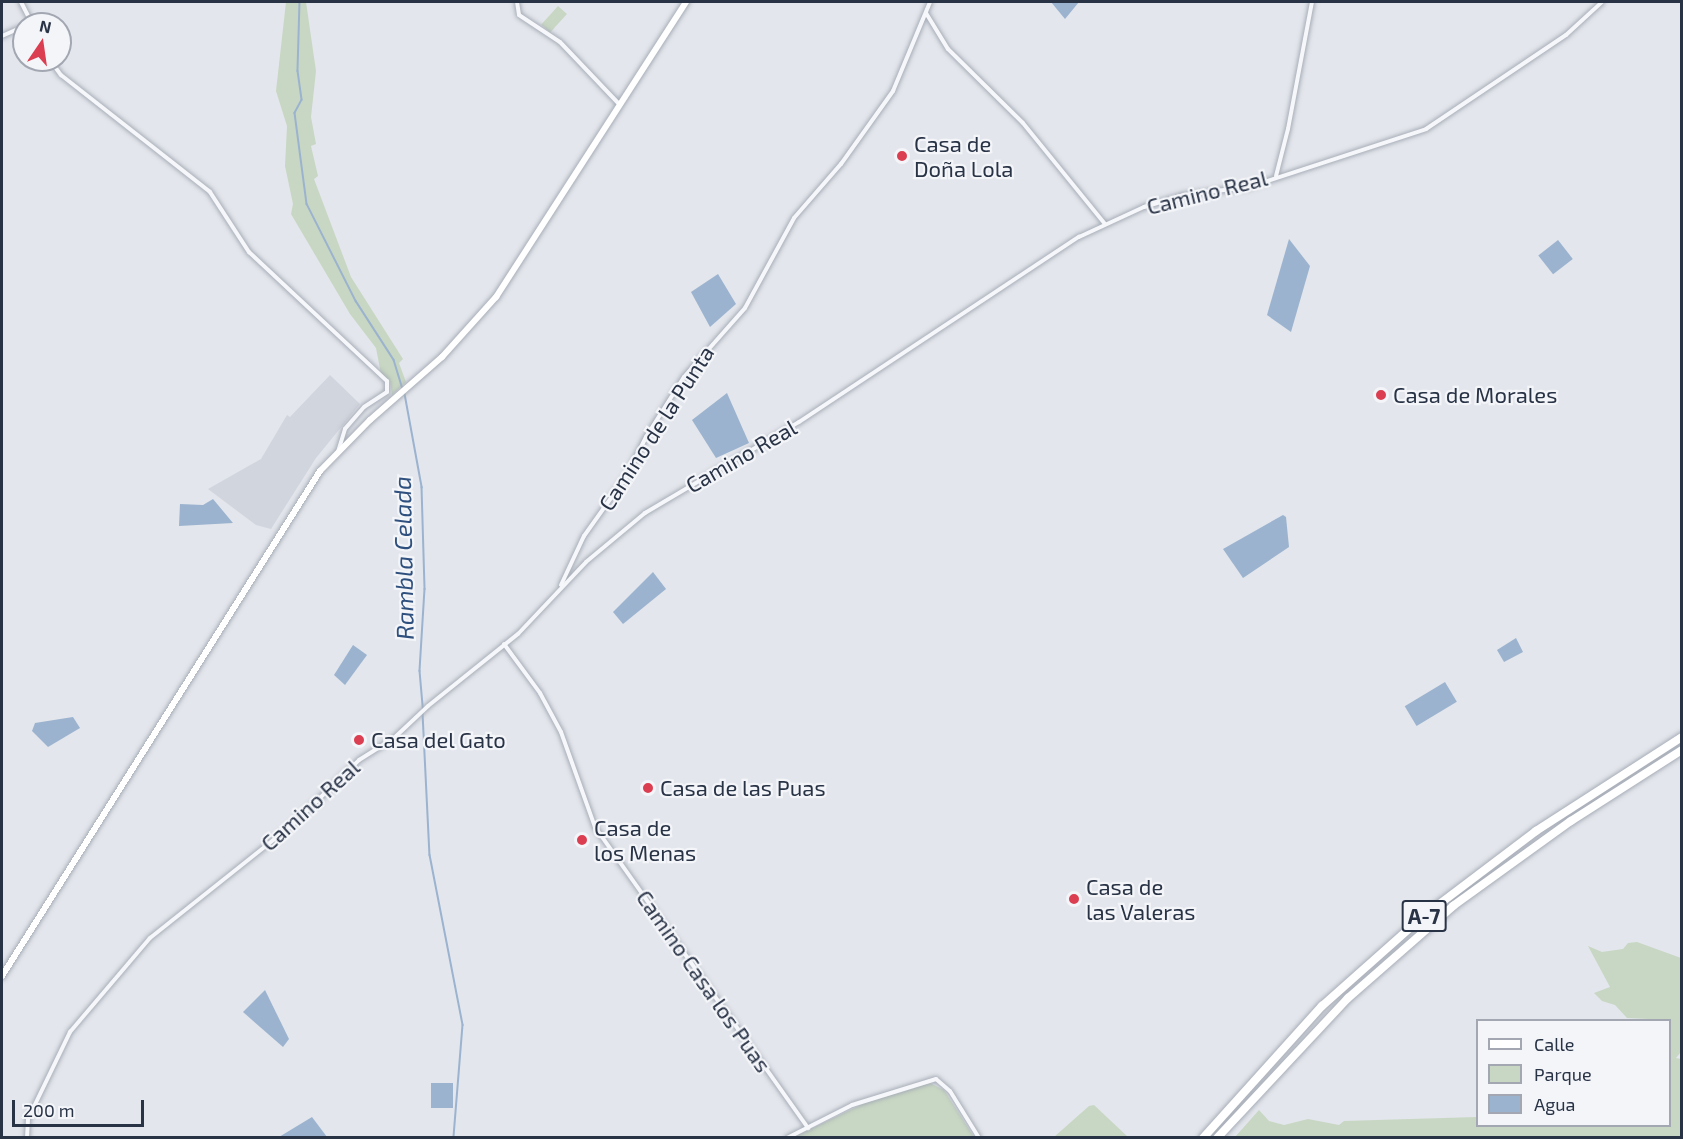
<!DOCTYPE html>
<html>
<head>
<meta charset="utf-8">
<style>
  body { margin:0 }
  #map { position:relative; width:1683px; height:1139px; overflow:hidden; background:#e3e6ec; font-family:"Exo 2",sans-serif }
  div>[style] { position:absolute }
  .built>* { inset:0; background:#d1d5de }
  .green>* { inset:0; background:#c8d7c3; transform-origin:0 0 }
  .water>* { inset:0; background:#9bb3cf; transform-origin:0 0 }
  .stream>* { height:1.5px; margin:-0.75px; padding:0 0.75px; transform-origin:0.75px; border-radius:0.75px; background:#9bb3cf }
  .roads { filter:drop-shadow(0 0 2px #a7adb7) drop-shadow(0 0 2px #a7adb7) }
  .minor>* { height:4px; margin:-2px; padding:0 2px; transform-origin:2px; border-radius:2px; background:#f6f7fa }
  .primary>* { height:6px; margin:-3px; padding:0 3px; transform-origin:3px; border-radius:3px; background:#fff }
  .motorway>* { height:8px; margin:-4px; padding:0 4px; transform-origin:4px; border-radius:4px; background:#fff }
  .dots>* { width:16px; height:16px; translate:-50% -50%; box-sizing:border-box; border:3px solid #f3f5f9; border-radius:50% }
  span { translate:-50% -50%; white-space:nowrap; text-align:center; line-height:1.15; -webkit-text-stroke:4.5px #f3f5f9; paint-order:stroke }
  .shield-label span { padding:2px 4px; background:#f3f5f9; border:2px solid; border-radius:4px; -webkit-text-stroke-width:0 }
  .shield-label { font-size:21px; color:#293346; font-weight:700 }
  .poi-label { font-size:22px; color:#293346 }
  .left { translate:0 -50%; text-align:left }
  .street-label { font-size:22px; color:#293346 }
  .water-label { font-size:24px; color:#2f507e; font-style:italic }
  .frame { position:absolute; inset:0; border:3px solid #293346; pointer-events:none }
  .legend { position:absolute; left:1476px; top:1019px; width:195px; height:108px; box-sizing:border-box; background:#f3f5f9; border:2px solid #a2a7b1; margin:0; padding:8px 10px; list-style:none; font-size:18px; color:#293346 }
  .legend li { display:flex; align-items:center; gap:12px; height:30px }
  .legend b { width:30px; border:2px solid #a2a7b1 }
  .north { position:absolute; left:12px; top:12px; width:60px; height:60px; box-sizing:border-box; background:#f3f5f9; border:2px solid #a2a7b1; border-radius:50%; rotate:13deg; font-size:16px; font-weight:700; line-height:24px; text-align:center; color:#293346 }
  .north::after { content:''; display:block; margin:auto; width:21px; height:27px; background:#db3e51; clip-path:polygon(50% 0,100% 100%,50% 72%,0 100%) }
  .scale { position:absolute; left:12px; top:1100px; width:132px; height:27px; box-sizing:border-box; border:3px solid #293346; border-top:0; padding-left:8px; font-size:18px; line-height:21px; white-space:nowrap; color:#293346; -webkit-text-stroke:4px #f3f5f9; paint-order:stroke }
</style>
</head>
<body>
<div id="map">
  <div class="built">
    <div style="clip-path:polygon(330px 375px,360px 404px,316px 458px,271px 529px,256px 525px,208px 489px,261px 459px,287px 415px,290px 417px)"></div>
  </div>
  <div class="green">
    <div style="clip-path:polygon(286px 2px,306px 2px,316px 71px,311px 117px,316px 144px,311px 146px,318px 176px,314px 179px,351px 277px,403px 359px,399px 363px,406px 382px,392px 395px,390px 381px,381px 374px,376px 348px,350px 314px,291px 214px,293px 204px,285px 166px,287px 126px,276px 91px)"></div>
    <div style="left:558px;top:6px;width:12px;height:25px;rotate:42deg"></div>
    <div style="clip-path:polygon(1637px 942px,1681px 958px,1681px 1052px,1676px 1058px,1681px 1059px,1681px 1137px,1235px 1137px,1259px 1110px,1269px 1121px,1284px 1125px,1308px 1119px,1339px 1125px,1344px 1121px,1477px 1117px,1478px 1126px,1670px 1126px,1670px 1020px,1627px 1018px,1615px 1005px,1602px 1001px,1594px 993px,1610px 987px,1588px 946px,1602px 952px,1623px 949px,1628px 943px)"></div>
    <div style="clip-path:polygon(930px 1083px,944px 1090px,974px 1137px,792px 1138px,865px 1103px)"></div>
    <div style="clip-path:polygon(1094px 1105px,1128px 1137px,1054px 1137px,1089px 1106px)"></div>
  </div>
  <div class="water">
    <div style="clip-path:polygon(1051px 2px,1079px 2px,1065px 19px)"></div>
    <div style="clip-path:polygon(1289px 239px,1310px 266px,1291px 332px,1267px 315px)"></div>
    <div style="left:1558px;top:240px;width:24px;height:25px;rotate:52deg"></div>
    <div style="clip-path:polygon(718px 274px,736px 304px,710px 327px,691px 292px)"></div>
    <div style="clip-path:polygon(727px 393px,749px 443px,716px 458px,692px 420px)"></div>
    <div style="clip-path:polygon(213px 499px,233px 523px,179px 526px,180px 504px,203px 505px)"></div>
    <div style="clip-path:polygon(1283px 515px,1286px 517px,1289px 547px,1243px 578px,1223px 549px)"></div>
    <div style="clip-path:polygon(653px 572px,666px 589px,623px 624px,613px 612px)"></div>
    <div style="clip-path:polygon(1516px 638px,1523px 652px,1504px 662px,1497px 650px)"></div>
    <div style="clip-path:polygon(353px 645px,367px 655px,345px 685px,334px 675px)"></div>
    <div style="left:1445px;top:682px;width:23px;height:47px;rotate:59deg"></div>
    <div style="clip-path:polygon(73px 717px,80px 728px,48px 747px,32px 731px,35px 723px)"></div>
    <div style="clip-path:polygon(265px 990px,289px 1039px,283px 1047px,243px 1012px)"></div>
    <div style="left:453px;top:1083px;width:25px;height:22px;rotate:90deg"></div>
    <div style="clip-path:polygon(312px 1117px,327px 1137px,279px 1137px)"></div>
  </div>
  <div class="stream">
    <div style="left:300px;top:2px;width:69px;rotate:91.7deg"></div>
    <div style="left:298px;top:71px;width:29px;rotate:82deg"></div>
    <div style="left:302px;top:100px;width:15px;rotate:118deg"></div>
    <div style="left:295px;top:113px;width:92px;rotate:82.5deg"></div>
    <div style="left:307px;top:204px;width:109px;rotate:63.2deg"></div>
    <div style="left:356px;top:301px;width:70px;rotate:57.2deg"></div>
    <div style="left:394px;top:360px;width:28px;rotate:73deg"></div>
    <div style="left:405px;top:394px;width:95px;rotate:79.6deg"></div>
    <div style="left:422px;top:487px;width:102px;rotate:88.3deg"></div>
    <div style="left:425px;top:589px;width:82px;rotate:93.5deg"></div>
    <div style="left:420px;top:671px;width:37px;rotate:85deg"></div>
    <div style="left:423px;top:713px;width:142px;rotate:87.2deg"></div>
    <div style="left:430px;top:855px;width:173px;rotate:79deg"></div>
    <div style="left:463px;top:1025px;width:113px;rotate:94.6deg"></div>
  </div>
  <div class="roads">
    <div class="minor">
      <div style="left:21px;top:2px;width:25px;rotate:63deg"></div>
      <div style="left:517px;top:2px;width:13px;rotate:81deg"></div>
      <div style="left:519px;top:15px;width:49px;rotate:33.4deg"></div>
      <div style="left:560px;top:42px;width:87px;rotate:46.4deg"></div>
      <div style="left:926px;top:13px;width:42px;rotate:58.6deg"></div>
      <div style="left:948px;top:49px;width:105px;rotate:44.6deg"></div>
      <div style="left:1023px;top:123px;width:130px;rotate:50.9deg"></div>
      <div style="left:2px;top:36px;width:24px;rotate:-24deg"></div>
      <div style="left:50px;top:60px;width:19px;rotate:54deg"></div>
      <div style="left:61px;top:75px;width:189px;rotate:38.1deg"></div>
      <div style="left:210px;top:192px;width:72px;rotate:57deg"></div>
      <div style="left:249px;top:252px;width:189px;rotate:43.1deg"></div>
      <div style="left:387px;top:381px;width:11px;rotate:90deg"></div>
      <div style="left:387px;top:392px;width:27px;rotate:147deg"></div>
      <div style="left:364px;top:407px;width:29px;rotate:131deg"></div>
      <div style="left:345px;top:429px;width:24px;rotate:107deg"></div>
      <div style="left:1276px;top:176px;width:49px;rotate:-75.7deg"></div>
      <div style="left:1288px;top:129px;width:129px;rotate:-79.3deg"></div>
      <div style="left:561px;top:585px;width:54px;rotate:-64.9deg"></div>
      <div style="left:584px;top:536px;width:72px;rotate:-54.6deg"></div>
      <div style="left:626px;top:477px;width:45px;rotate:-63.4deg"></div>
      <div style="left:646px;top:437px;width:71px;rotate:-57.7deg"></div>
      <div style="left:684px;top:377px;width:92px;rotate:-48.5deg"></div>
      <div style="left:745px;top:308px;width:102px;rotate:-61.4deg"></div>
      <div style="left:794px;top:218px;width:72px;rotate:-49deg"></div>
      <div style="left:841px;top:164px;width:90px;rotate:-54.5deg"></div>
      <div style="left:893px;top:91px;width:96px;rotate:-67.4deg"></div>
      <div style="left:504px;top:644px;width:61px;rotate:53.7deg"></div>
      <div style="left:540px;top:693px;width:44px;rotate:61.7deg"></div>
      <div style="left:561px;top:732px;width:101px;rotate:70.3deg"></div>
      <div style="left:595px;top:827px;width:369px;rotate:54.7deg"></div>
      <div style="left:27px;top:1138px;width:19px;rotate:-87deg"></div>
      <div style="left:28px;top:1119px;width:97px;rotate:-64.2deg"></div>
      <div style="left:70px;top:1032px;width:123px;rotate:-49.6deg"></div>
      <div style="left:150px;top:938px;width:180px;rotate:-38.5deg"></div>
      <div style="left:291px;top:826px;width:95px;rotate:-44.1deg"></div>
      <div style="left:359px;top:760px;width:40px;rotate:-32deg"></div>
      <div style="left:393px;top:739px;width:48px;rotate:-43.3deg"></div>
      <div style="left:428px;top:706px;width:115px;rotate:-38.7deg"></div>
      <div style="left:518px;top:634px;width:99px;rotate:-46.6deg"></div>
      <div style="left:586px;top:562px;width:77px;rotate:-39.7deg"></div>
      <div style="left:645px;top:513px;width:179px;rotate:-30.6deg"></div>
      <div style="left:799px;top:422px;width:336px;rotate:-33.5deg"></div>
      <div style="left:1079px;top:237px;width:72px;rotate:-24.8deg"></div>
      <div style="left:1144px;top:207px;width:42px;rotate:-16.7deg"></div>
      <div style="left:1184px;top:195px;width:65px;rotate:-7deg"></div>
      <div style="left:1249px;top:187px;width:186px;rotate:-18.1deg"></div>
      <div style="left:1426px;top:129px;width:169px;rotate:-33.9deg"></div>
      <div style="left:1566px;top:35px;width:49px;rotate:-42.5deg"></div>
      <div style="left:787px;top:1138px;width:73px;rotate:-26.9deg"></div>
      <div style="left:852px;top:1105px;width:88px;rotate:-17.2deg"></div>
      <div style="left:936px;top:1079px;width:18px;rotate:41deg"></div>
      <div style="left:950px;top:1091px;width:55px;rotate:58.3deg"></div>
    </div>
    <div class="primary">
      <div style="left:2px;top:976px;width:597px;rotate:-57.8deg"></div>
      <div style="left:320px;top:471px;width:71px;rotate:-45.6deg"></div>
      <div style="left:370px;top:420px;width:96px;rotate:-41.2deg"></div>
      <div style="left:442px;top:357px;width:81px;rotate:-48deg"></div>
      <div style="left:496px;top:297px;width:351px;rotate:-57.2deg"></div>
    </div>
    <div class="motorway">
      <div style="left:1203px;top:1138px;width:178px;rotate:-48deg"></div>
      <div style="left:1322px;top:1006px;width:132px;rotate:-41.6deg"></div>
      <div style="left:1421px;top:918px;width:144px;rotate:-37.1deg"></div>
      <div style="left:1536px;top:831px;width:174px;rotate:-32.8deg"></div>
      <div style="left:1217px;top:1138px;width:192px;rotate:-46.9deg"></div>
      <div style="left:1348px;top:998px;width:140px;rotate:-41.2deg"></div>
      <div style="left:1453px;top:906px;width:145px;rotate:-35.8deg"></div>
      <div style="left:1571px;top:821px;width:132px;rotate:-32.6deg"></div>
    </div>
  </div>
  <div class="dots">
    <div style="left:902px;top:156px;background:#db3e51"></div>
    <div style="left:1381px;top:395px;background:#db3e51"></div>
    <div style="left:359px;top:740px;background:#db3e51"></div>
    <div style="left:648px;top:788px;background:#db3e51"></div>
    <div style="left:582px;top:840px;background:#db3e51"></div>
    <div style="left:1074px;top:899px;background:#db3e51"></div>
  </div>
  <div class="shield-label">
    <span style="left:1424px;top:916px">A-7</span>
  </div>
  <div class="poi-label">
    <span class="left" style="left:914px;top:156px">Casa de<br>Doña Lola</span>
    <span class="left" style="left:1393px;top:395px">Casa de Morales</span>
    <span class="left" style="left:371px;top:740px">Casa del Gato</span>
    <span class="left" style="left:660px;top:788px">Casa de las Puas</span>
    <span class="left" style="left:594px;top:840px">Casa de<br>los Menas</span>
    <span class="left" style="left:1086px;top:899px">Casa de<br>las Valeras</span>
  </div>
  <div class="street-label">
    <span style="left:1207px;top:192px;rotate:-14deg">Camino Real</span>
    <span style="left:656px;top:428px;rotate:-57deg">Camino de la Punta</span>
    <span style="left:741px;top:456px;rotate:-30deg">Camino Real</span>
    <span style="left:310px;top:805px;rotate:-42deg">Camino Real</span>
    <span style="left:704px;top:981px;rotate:55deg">Camino Casa los Puas</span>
  </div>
  <div class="water-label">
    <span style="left:403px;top:558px;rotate:-91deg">Rambla Celada</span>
  </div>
  <div class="frame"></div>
  <ul class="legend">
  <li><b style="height:8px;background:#fff"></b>Calle</li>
  <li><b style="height:16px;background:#c8d7c3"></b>Parque</li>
  <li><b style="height:16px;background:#9bb3cf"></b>Agua</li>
  </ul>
  <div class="north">N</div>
  <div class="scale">200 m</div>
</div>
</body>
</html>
